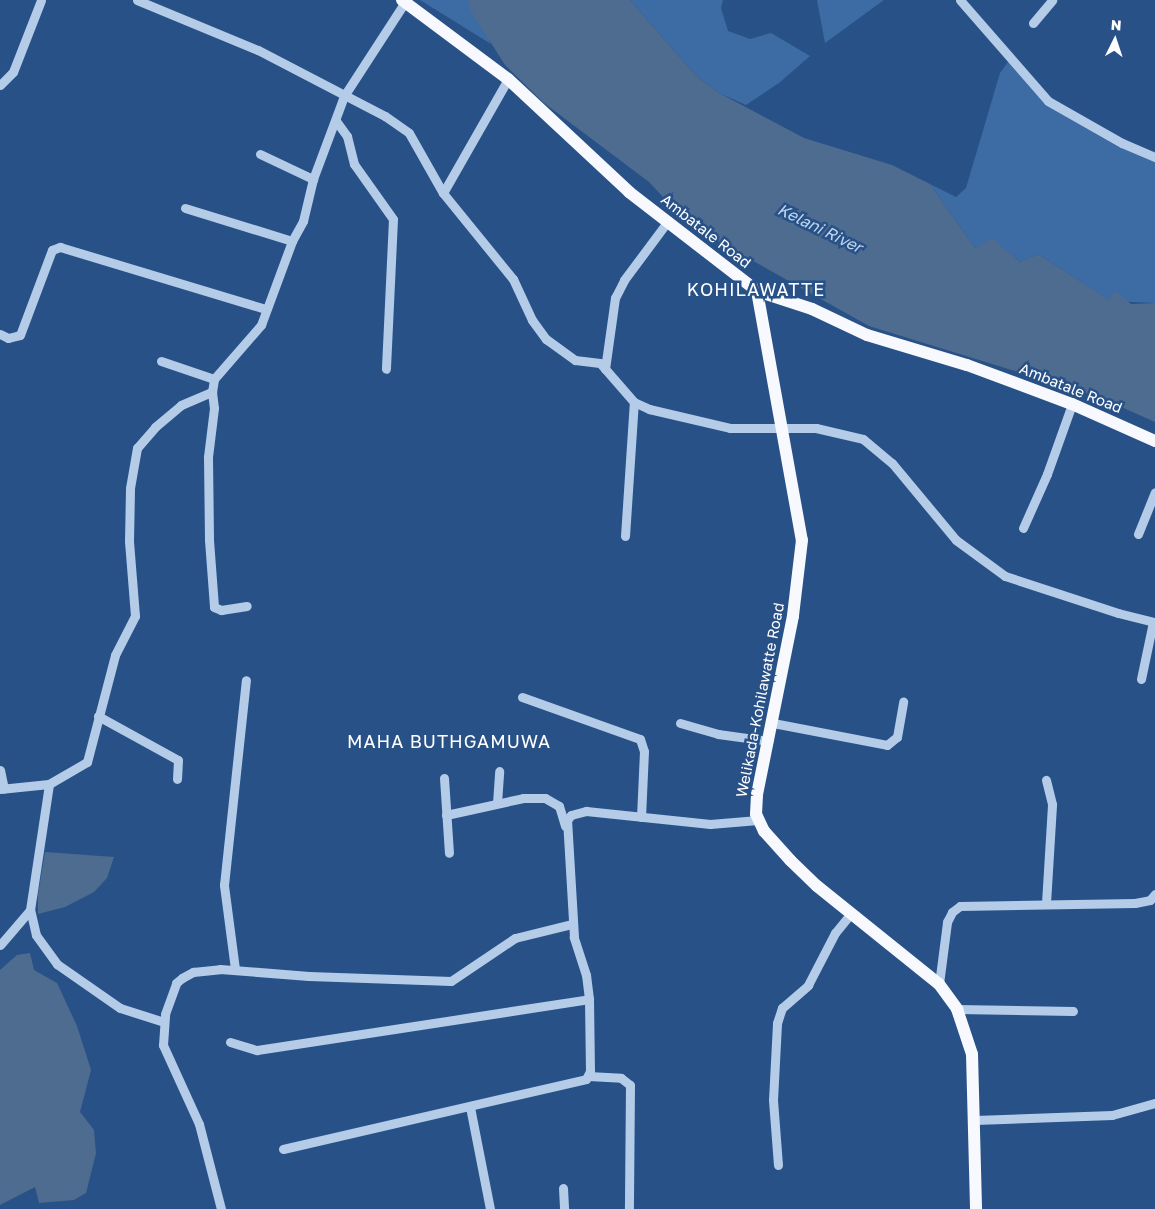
<!DOCTYPE html>
<html>
<head>
<meta charset="utf-8">
<style>
  body { margin:0 }
  #map { position:relative; width:1155px; height:1209px; overflow:hidden; background:#285287; font-family:"Golos Text",sans-serif }
  div>[style] { position:absolute }
  .green>* { inset:0; background:#3d6ba3 }
  .water>* { inset:0; background:#4e6b90 }
  .minor>* { height:9px; margin:-4.5px; padding:0 4.5px; transform-origin:4.5px; border-radius:4.5px; background:#b5cce8 }
  .major>* { height:12px; margin:-6px; padding:0 6px; transform-origin:6px; border-radius:6px; background:#f7f9fe }
  span { translate:-50% -50%; white-space:nowrap; text-align:center; line-height:1.15; -webkit-text-stroke:5px #285287; paint-order:stroke }
  .street-label { font-size:15px; color:#fff }
  .water-label { font-size:16px; color:#c0d6ef; font-style:italic }
  .quarter-label { font-size:18px; color:#fff; letter-spacing:1px }
  .north { position:absolute; left:1090px; top:15px; width:50px; height:50px; -webkit-text-stroke:4px #285287; paint-order:stroke; rotate:4deg; font-size:14px; font-weight:700; line-height:20px; text-align:center; color:#fff }
  .north::after { content:''; display:block; margin:auto; width:18px; height:22px; background:#fff; clip-path:polygon(50% 0,100% 100%,50% 72%,0 100%) }
</style>
</head>
<body>
<div id="map">
  <div class="green">
    <div style="clip-path:polygon(420px 0,474px 0,474px 7px,491px 44px)"></div>
    <div style="clip-path:polygon(630px 0,723px 0,721px 8px,728px 31px,750px 39px,771px 33px,810px 56px,779px 83px,746px 105px,721px 94px,696px 76px)"></div>
    <div style="clip-path:polygon(817px 0,884px 0,825px 43px)"></div>
    <div style="clip-path:polygon(1011px 58px,1048px 101px,1150px 155px,1155px 151px,1155px 303px,1110px 301px,1038px 254px,1020px 262px,992px 239px,975px 248px,930px 184px,956px 197px,966px 188px,1000px 73px)"></div>
  </div>
  <div class="water">
    <div style="clip-path:polygon(470px 0,630px 0,696px 76px,721px 94px,804px 138px,892px 165px,930px 184px,975px 248px,992px 238px,1020px 262px,1038px 254px,1109px 300px,1115px 291px,1131px 304px,1155px 303px,1155px 422px,1099px 397px,869px 326px,689px 225px,649px 182px,544px 103px,505px 65px,470px 10px)"></div>
    <div style="clip-path:polygon(45px 852px,114px 857px,107px 878px,94px 892px,65px 907px,38px 914px,38px 894px)"></div>
    <div style="clip-path:polygon(30px 953px,34px 970px,57px 983px,77px 1026px,91px 1070px,80px 1112px,94px 1130px,96px 1153px,86px 1193px,74px 1200px,39px 1203px,35px 1187px,0 1205px,0 970px,17px 955px)"></div>
  </div>
  <div class="minor">
    <div style="left:137px;top:0;width:131px;rotate:22.5deg"></div>
    <div style="left:258px;top:50px;width:143px;rotate:27.5deg"></div>
    <div style="left:385px;top:116px;width:29px;rotate:35deg"></div>
    <div style="left:409px;top:133px;width:69px;rotate:60.5deg"></div>
    <div style="left:443px;top:193px;width:111px;rotate:50.9deg"></div>
    <div style="left:513px;top:279px;width:45px;rotate:65.1deg"></div>
    <div style="left:532px;top:320px;width:24px;rotate:54deg"></div>
    <div style="left:546px;top:339px;width:36px;rotate:36deg"></div>
    <div style="left:575px;top:360px;width:25px;rotate:7deg"></div>
    <div style="left:600px;top:363px;width:52px;rotate:48.9deg"></div>
    <div style="left:634px;top:402px;width:17px;rotate:25deg"></div>
    <div style="left:649px;top:409px;width:83px;rotate:13.2deg"></div>
    <div style="left:730px;top:428px;width:86px"></div>
    <div style="left:816px;top:428px;width:48px;rotate:13.2deg"></div>
    <div style="left:863px;top:439px;width:38px;rotate:40deg"></div>
    <div style="left:892px;top:463px;width:100px;rotate:50.3deg"></div>
    <div style="left:956px;top:540px;width:61px;rotate:36.3deg"></div>
    <div style="left:1005px;top:576px;width:119px;rotate:18.1deg"></div>
    <div style="left:1118px;top:613px;width:38px;rotate:14deg"></div>
    <div style="left:960px;top:0;width:134px;rotate:48.9deg"></div>
    <div style="left:1048px;top:101px;width:85px;rotate:29.6deg"></div>
    <div style="left:1122px;top:143px;width:36px;rotate:23deg"></div>
    <div style="left:1033px;top:23px;width:30px;rotate:-50deg"></div>
    <div style="left:0;top:85px;width:18px;rotate:-45deg"></div>
    <div style="left:13px;top:72px;width:77px;rotate:-68.7deg"></div>
    <div style="left:336px;top:121px;width:19px;rotate:54deg"></div>
    <div style="left:347px;top:136px;width:29px;rotate:76deg"></div>
    <div style="left:354px;top:164px;width:67px;rotate:54.7deg"></div>
    <div style="left:393px;top:219px;width:150px;rotate:92.7deg"></div>
    <div style="left:260px;top:154px;width:59px;rotate:25.3deg"></div>
    <div style="left:443px;top:193px;width:131px;rotate:-60.3deg"></div>
    <div style="left:185px;top:208px;width:112px;rotate:17.1deg"></div>
    <div style="left:0;top:334px;width:9px;rotate:27deg"></div>
    <div style="left:8px;top:338px;width:12px;rotate:-14deg"></div>
    <div style="left:20px;top:335px;width:91px;rotate:-69.4deg"></div>
    <div style="left:52px;top:250px;width:9px;rotate:-21deg"></div>
    <div style="left:60px;top:247px;width:215px;rotate:16.8deg"></div>
    <div style="left:161px;top:361px;width:56px;rotate:18.8deg"></div>
    <div style="left:605px;top:369px;width:72px;rotate:-82deg"></div>
    <div style="left:615px;top:298px;width:20px;rotate:-63deg"></div>
    <div style="left:624px;top:280px;width:74px;rotate:-53.3deg"></div>
    <div style="left:212px;top:392px;width:16px;rotate:83deg"></div>
    <div style="left:214px;top:408px;width:49px;rotate:97deg"></div>
    <div style="left:208px;top:457px;width:83px;rotate:89.3deg"></div>
    <div style="left:209px;top:540px;width:67px;rotate:85.7deg"></div>
    <div style="left:214px;top:607px;width:8px;rotate:23deg"></div>
    <div style="left:221px;top:610px;width:26px;rotate:-9deg"></div>
    <div style="left:1023px;top:528px;width:59px;rotate:-66deg"></div>
    <div style="left:1047px;top:474px;width:74px;rotate:-70.3deg"></div>
    <div style="left:1138px;top:534px;width:45px;rotate:-68deg"></div>
    <div style="left:625px;top:536px;width:134px;rotate:-86.2deg"></div>
    <div style="left:1141px;top:679px;width:58px;rotate:-78.1deg"></div>
    <div style="left:522px;top:697px;width:125px;rotate:19.6deg"></div>
    <div style="left:640px;top:739px;width:13px;rotate:72deg"></div>
    <div style="left:644px;top:751px;width:66px;rotate:92.6deg"></div>
    <div style="left:98px;top:716px;width:91px;rotate:28.8deg"></div>
    <div style="left:178px;top:760px;width:19px;rotate:93deg"></div>
    <div style="left:680px;top:723px;width:40px;rotate:16deg"></div>
    <div style="left:718px;top:734px;width:51px;rotate:7.8deg"></div>
    <div style="left:773px;top:723px;width:116px;rotate:10.9deg"></div>
    <div style="left:887px;top:745px;width:13px;rotate:-39deg"></div>
    <div style="left:897px;top:737px;width:36px;rotate:-80deg"></div>
    <div style="left:0;top:770px;width:19px;rotate:78deg"></div>
    <div style="left:444px;top:778px;width:75px;rotate:86.2deg"></div>
    <div style="left:0;top:789px;width:49px;rotate:-5.8deg"></div>
    <div style="left:497px;top:803px;width:32px;rotate:-86deg"></div>
    <div style="left:446px;top:815px;width:79px;rotate:-12.4deg"></div>
    <div style="left:523px;top:798px;width:22px"></div>
    <div style="left:545px;top:798px;width:16px;rotate:30deg"></div>
    <div style="left:559px;top:806px;width:21px;rotate:73deg"></div>
    <div style="left:1046px;top:903px;width:99px;rotate:-86.5deg"></div>
    <div style="left:1052px;top:804px;width:25px;rotate:-104deg"></div>
    <div style="left:0;top:945px;width:46px;rotate:-49.4deg"></div>
    <div style="left:235px;top:969px;width:85px;rotate:-97.5deg"></div>
    <div style="left:224px;top:885px;width:206px;rotate:-83.9deg"></div>
    <div style="left:939px;top:984px;width:63px;rotate:-82.6deg"></div>
    <div style="left:947px;top:922px;width:11px;rotate:-63deg"></div>
    <div style="left:952px;top:912px;width:10px;rotate:-37deg"></div>
    <div style="left:960px;top:906px;width:175px;rotate:-1deg"></div>
    <div style="left:1135px;top:903px;width:15px;rotate:-11deg"></div>
    <div style="left:1150px;top:900px;width:8px;rotate:-50deg"></div>
    <div style="left:957px;top:1009px;width:116px;rotate:1deg"></div>
    <div style="left:164px;top:1022px;width:46px;rotate:-162.3deg"></div>
    <div style="left:120px;top:1008px;width:77px;rotate:-145.1deg"></div>
    <div style="left:57px;top:964px;width:36px;rotate:-126deg"></div>
    <div style="left:36px;top:935px;width:26px;rotate:-103deg"></div>
    <div style="left:30px;top:910px;width:127px;rotate:-81.4deg"></div>
    <div style="left:49px;top:784px;width:44px;rotate:-30.1deg"></div>
    <div style="left:87px;top:762px;width:111px;rotate:-75.3deg"></div>
    <div style="left:115px;top:655px;width:44px;rotate:-62.9deg"></div>
    <div style="left:135px;top:616px;width:75px;rotate:-94.6deg"></div>
    <div style="left:129px;top:541px;width:53px;rotate:-88.9deg"></div>
    <div style="left:130px;top:488px;width:41px;rotate:-80.1deg"></div>
    <div style="left:137px;top:448px;width:28px;rotate:-49deg"></div>
    <div style="left:155px;top:427px;width:34px;rotate:-40deg"></div>
    <div style="left:181px;top:405px;width:34px;rotate:-23deg"></div>
    <div style="left:212px;top:392px;width:13px;rotate:-81deg"></div>
    <div style="left:214px;top:379px;width:72px;rotate:-49deg"></div>
    <div style="left:261px;top:325px;width:90px;rotate:-69.7deg"></div>
    <div style="left:292px;top:241px;width:23px;rotate:-61deg"></div>
    <div style="left:303px;top:221px;width:43px;rotate:-76.6deg"></div>
    <div style="left:313px;top:179px;width:89px;rotate:-69.5deg"></div>
    <div style="left:344px;top:96px;width:112px;rotate:-57deg"></div>
    <div style="left:230px;top:1042px;width:28px;rotate:17deg"></div>
    <div style="left:257px;top:1050px;width:336px;rotate:-8.7deg"></div>
    <div style="left:588px;top:1076px;width:33px;rotate:3deg"></div>
    <div style="left:621px;top:1078px;width:11px;rotate:38deg"></div>
    <div style="left:630px;top:1085px;width:124px;rotate:90.5deg"></div>
    <div style="left:470px;top:1107px;width:104px;rotate:78.9deg"></div>
    <div style="left:975px;top:1120px;width:137px;rotate:-2.1deg"></div>
    <div style="left:1112px;top:1115px;width:45px;rotate:-15.6deg"></div>
    <div style="left:283px;top:1149px;width:311px;rotate:-13deg"></div>
    <div style="left:586px;top:1079px;width:9px;rotate:-63deg"></div>
    <div style="left:590px;top:1071px;width:72px;rotate:-90.8deg"></div>
    <div style="left:589px;top:999px;width:24px;rotate:-97deg"></div>
    <div style="left:586px;top:975px;width:40px;rotate:-108deg"></div>
    <div style="left:574px;top:937px;width:117px;rotate:-93.4deg"></div>
    <div style="left:567px;top:820px;width:6px;rotate:-51deg"></div>
    <div style="left:571px;top:815px;width:16px;rotate:-15deg"></div>
    <div style="left:586px;top:811px;width:125px;rotate:6deg"></div>
    <div style="left:710px;top:824px;width:48px;rotate:-4.8deg"></div>
    <div style="left:778px;top:1165px;width:65px;rotate:-94.4deg"></div>
    <div style="left:773px;top:1100px;width:77px;rotate:-87deg"></div>
    <div style="left:777px;top:1023px;width:16px;rotate:-72deg"></div>
    <div style="left:782px;top:1008px;width:35px;rotate:-41deg"></div>
    <div style="left:808px;top:985px;width:59px;rotate:-62.6deg"></div>
    <div style="left:835px;top:933px;width:26px;rotate:-51deg"></div>
    <div style="left:563px;top:1188px;width:21px;rotate:87deg"></div>
    <div style="left:221px;top:1209px;width:88px;rotate:-104.5deg"></div>
    <div style="left:199px;top:1124px;width:87px;rotate:-114.5deg"></div>
    <div style="left:163px;top:1045px;width:31px;rotate:-86deg"></div>
    <div style="left:165px;top:1014px;width:33px;rotate:-70deg"></div>
    <div style="left:176px;top:983px;width:8px;rotate:-40deg"></div>
    <div style="left:182px;top:978px;width:13px;rotate:-29deg"></div>
    <div style="left:193px;top:972px;width:27px;rotate:-6deg"></div>
    <div style="left:220px;top:969px;width:89px;rotate:4.5deg"></div>
    <div style="left:309px;top:976px;width:142px;rotate:2deg"></div>
    <div style="left:451px;top:981px;width:77px;rotate:-33.9deg"></div>
    <div style="left:515px;top:938px;width:59px;rotate:-13.8deg"></div>
  </div>
  <div class="major">
    <div style="left:402px;top:0;width:132px;rotate:36.7deg"></div>
    <div style="left:508px;top:79px;width:166px;rotate:43deg"></div>
    <div style="left:629px;top:192px;width:162px;rotate:37.7deg"></div>
    <div style="left:757px;top:291px;width:58px;rotate:18.1deg"></div>
    <div style="left:812px;top:309px;width:61px;rotate:25.3deg"></div>
    <div style="left:867px;top:335px;width:104px;rotate:16.7deg"></div>
    <div style="left:967px;top:365px;width:112px;rotate:20.4deg"></div>
    <div style="left:1072px;top:404px;width:91px;rotate:24deg"></div>
    <div style="left:757px;top:291px;width:253px;rotate:79.8deg"></div>
    <div style="left:802px;top:540px;width:77px;rotate:96.8deg"></div>
    <div style="left:793px;top:616px;width:183px;rotate:101.4deg"></div>
    <div style="left:757px;top:795px;width:19px;rotate:93deg"></div>
    <div style="left:756px;top:814px;width:19px;rotate:65deg"></div>
    <div style="left:764px;top:831px;width:39px;rotate:48deg"></div>
    <div style="left:790px;top:860px;width:37px;rotate:44deg"></div>
    <div style="left:817px;top:886px;width:156px;rotate:38.8deg"></div>
    <div style="left:939px;top:984px;width:31px;rotate:54deg"></div>
    <div style="left:957px;top:1009px;width:47px;rotate:71.6deg"></div>
    <div style="left:972px;top:1054px;width:155px;rotate:88.5deg"></div>
  </div>
  <div class="street-label">
    <span style="left:706px;top:231px;rotate:38deg">Ambatale Road</span>
    <span style="left:1071px;top:388px;rotate:22deg">Ambatale Road</span>
    <span style="left:760px;top:700px;rotate:-79deg">Welikada-Kohilawatte Road</span>
  </div>
  <div class="water-label">
    <span style="left:820px;top:228px;rotate:26deg">Kelani River</span>
  </div>
  <div class="quarter-label">
    <span style="left:756px;top:289px">KOHILAWATTE</span>
    <span style="left:449px;top:741px">MAHA BUTHGAMUWA</span>
  </div>
  <div class="north">N</div>
</div>
</body>
</html>
